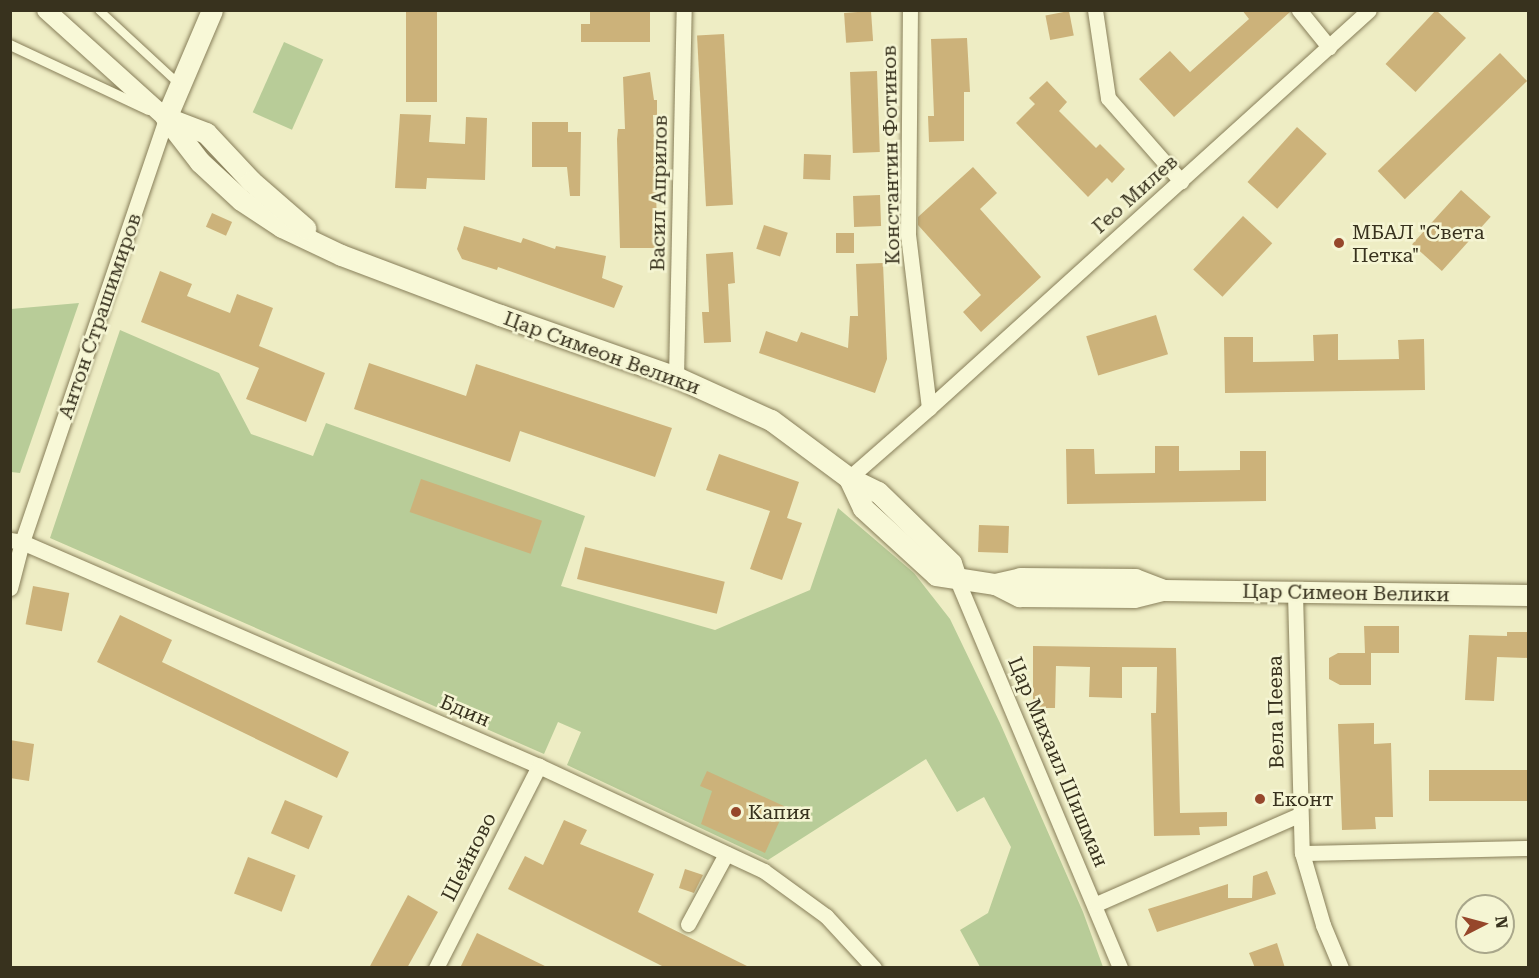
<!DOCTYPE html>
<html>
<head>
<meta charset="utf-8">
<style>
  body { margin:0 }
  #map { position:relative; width:1539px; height:978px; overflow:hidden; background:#eeedc4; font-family:"Roboto Serif",serif }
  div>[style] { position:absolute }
  .green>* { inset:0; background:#b8cc98; transform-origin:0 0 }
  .building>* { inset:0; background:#ccb27a; transform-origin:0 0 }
  .roads { filter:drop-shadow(0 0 2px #887f5a) drop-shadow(0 0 2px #887f5a) }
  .service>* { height:8px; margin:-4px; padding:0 4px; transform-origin:4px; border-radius:4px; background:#f8f8d7 }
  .pedestrian>* { height:10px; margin:-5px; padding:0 5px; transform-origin:5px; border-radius:5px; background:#f8f8d7 }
  .minor>* { height:15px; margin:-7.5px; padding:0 7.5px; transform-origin:7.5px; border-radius:7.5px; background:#f8f8d7 }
  .tertiary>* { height:18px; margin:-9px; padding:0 9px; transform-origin:9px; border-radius:9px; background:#f8f8d7 }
  .secondary>* { height:21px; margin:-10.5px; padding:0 10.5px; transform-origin:10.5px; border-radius:10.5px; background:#f8f8d7 }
  .dots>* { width:16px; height:16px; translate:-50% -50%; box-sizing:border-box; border:3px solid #f5f5d3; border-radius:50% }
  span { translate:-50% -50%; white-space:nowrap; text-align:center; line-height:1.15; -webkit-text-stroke:5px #f5f5d3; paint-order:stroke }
  .street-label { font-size:20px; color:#38321e }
  .poi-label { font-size:20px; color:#38321e }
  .left { translate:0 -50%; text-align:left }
  .frame { position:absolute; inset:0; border:12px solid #38321e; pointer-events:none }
  .north { position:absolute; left:1455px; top:894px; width:60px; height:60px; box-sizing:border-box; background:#f5f5d3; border:2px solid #a9a78b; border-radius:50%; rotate:84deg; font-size:16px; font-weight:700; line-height:24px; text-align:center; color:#38321e }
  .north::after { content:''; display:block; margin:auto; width:21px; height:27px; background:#96472b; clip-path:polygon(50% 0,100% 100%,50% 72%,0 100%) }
</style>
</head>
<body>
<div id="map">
  <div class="green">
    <div style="left:284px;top:42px;width:43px;height:77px;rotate:24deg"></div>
    <div style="clip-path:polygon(79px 303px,20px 473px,11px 472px,11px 309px)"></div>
    <div style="clip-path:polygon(120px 330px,219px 373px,251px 434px,313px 456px,326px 423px,585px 516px,561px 586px,715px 630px,810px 590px,838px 508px,914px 573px,950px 619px,1000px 723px,1083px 912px,1103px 967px,980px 967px,960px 930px,988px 913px,1011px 847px,984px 797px,957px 812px,926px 759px,768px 860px,567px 765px,581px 732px,558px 722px,544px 754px,50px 538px)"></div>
  </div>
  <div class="building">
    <div style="left:406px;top:10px;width:31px;height:92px"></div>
    <div style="clip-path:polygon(590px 10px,650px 10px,650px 42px,581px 42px,581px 24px,590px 24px)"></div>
    <div style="clip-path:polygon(1242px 10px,1290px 12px,1174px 117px,1139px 79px,1170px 51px,1190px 72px,1249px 19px)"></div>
    <div style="left:1436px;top:10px;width:41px;height:74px;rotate:43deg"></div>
    <div style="left:871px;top:11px;width:30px;height:27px;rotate:86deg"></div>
    <div style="left:1069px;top:11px;width:25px;height:24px;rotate:79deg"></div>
    <div style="left:724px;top:34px;width:171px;height:27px;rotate:87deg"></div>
    <div style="clip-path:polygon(967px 38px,970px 92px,964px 92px,964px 141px,929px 142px,928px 116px,934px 116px,931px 39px)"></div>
    <div style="left:1500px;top:53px;width:39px;height:170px;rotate:46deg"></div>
    <div style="left:877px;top:71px;width:81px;height:27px;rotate:88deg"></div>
    <div style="clip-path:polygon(650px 72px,654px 100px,657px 100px,657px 115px,653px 115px,658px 248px,620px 248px,617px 139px,618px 129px,625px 129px,623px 77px)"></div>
    <div style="clip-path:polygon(1047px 81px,1067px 102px,1059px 111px,1096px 148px,1100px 144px,1125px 169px,1112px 183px,1107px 178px,1088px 197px,1016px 123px,1035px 104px,1029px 98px)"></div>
    <div style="clip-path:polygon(400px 114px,431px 115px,429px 142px,465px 144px,466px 117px,487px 118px,485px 180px,427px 178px,426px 189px,395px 188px)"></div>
    <div style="clip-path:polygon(532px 122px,568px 122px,568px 132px,581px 132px,580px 196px,570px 196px,567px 167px,532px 167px)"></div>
    <div style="left:1297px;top:127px;width:40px;height:74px;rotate:42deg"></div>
    <div style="left:804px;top:154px;width:27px;height:25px;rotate:2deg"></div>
    <div style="clip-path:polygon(973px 167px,997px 193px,980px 209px,1041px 277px,981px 332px,963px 312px,981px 295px,918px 225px,918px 217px)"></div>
    <div style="left:1461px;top:190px;width:40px;height:73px;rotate:42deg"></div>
    <div style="left:880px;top:195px;width:31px;height:27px;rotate:88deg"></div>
    <div style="left:212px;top:213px;width:22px;height:15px;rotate:24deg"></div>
    <div style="left:1243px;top:216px;width:40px;height:73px;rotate:43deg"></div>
    <div style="left:764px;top:225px;width:25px;height:25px;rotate:18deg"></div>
    <div style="clip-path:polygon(464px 226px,521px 243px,523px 238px,555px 249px,556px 246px,606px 256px,602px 278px,623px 286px,614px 308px,498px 267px,497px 270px,462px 259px,457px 249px)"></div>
    <div style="left:836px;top:233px;width:18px;height:20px"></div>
    <div style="clip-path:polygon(733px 252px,735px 283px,728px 284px,731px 342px,704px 343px,702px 312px,709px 312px,706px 254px)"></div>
    <div style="clip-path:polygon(883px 263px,887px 359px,875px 393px,759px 353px,766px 331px,797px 342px,801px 332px,848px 348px,850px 316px,858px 316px,856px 264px)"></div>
    <div style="clip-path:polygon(160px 271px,192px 284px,187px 296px,230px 313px,237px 294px,273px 308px,259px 346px,325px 373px,306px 422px,246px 399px,259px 368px,141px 322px)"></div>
    <div style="left:1156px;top:315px;width:41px;height:73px;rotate:73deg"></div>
    <div style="clip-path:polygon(1338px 334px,1338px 360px,1399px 359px,1398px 340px,1424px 339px,1425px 390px,1225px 393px,1224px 337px,1253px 337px,1253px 362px,1314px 361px,1313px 335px)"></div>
    <div style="clip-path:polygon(369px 363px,466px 396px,476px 364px,672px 428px,655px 477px,520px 431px,510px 462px,354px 409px)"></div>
    <div style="clip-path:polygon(1155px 446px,1179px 446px,1179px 471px,1240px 470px,1240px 451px,1266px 451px,1266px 501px,1067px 504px,1066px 449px,1094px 449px,1095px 474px,1155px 473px)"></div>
    <div style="clip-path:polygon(719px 454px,799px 482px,787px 518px,802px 523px,782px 580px,750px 569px,770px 511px,706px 490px)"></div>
    <div style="left:421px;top:479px;width:128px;height:35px;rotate:19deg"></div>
    <div style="left:979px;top:525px;width:30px;height:27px;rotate:2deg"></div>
    <div style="left:585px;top:547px;width:144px;height:33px;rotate:14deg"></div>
    <div style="left:33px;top:586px;width:37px;height:39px;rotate:11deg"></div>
    <div style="clip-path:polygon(120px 615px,172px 640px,162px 662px,349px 752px,337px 778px,97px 662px)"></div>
    <div style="clip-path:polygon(1364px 626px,1399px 626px,1399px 653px,1371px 653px,1371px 685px,1340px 685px,1329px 679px,1329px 658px,1338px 653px,1365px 653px)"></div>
    <div style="clip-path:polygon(1507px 632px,1528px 632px,1528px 658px,1497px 657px,1494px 701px,1465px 700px,1469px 635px,1507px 636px)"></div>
    <div style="clip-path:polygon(1033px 646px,1176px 648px,1180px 813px,1227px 812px,1227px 826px,1199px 827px,1200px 835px,1154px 836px,1151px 713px,1156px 713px,1157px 667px,1122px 667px,1122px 698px,1089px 697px,1090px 667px,1056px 666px,1055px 708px,1033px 708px)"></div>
    <div style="clip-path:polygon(1374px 723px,1374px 744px,1391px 743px,1393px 817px,1375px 817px,1376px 829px,1342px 830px,1338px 724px)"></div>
    <div style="clip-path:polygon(10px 740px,34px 744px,29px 781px,10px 778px)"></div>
    <div style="left:1429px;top:770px;width:99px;height:31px"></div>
    <div style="clip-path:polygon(707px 771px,786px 807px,765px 853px,701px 824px,712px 791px,700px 786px)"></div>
    <div style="left:285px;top:800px;width:41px;height:36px;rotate:23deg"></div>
    <div style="clip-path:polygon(564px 820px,587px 830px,580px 844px,654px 874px,638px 912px,751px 968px,666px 968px,508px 889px,525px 856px,543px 865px)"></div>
    <div style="left:248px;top:857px;width:51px;height:39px;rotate:21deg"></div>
    <div style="clip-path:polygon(685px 869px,703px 875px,694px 893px,679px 888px)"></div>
    <div style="clip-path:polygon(1267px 871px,1276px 894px,1157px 932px,1148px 909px,1228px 884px,1228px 898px,1252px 898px,1253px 876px)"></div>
    <div style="clip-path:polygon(408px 895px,438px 912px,407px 968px,369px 968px)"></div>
    <div style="clip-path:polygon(477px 933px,549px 968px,460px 968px)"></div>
    <div style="clip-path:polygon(1277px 943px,1285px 968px,1255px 968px,1249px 953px)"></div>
  </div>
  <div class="roads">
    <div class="service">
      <div style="left:99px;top:10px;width:109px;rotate:42.8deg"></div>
    </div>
    <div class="pedestrian">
      <div style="left:10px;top:45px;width:153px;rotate:25.1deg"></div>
    </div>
    <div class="minor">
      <div style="left:1095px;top:10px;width:89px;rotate:81.6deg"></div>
      <div style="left:1108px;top:98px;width:111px;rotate:48.7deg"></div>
      <div style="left:1299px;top:10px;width:48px;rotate:51deg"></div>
      <div style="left:676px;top:377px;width:367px;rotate:-88.8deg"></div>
      <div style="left:929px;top:408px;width:593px;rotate:-42.13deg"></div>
      <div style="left:849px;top:478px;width:106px;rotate:-41.2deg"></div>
      <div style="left:929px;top:408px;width:174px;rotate:-96.9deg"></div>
      <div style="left:908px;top:235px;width:225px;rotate:-89.5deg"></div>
      <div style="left:10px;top:540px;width:12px;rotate:9deg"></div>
      <div style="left:22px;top:542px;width:563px;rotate:23.43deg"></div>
      <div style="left:539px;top:766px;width:248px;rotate:25deg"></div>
      <div style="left:764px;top:871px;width:77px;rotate:36deg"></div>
      <div style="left:826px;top:916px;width:71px;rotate:47.3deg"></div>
      <div style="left:955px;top:575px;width:426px;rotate:67.2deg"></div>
      <div style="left:10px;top:588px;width:48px;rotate:-75.4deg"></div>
      <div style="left:22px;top:542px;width:448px;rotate:-71.2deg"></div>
      <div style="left:1295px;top:593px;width:260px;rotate:88.5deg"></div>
      <div style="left:1302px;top:853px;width:75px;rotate:73.7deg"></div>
      <div style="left:1323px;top:925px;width:47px;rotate:67.3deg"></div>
      <div style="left:1302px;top:853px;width:226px;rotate:-1.3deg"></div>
      <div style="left:1096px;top:904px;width:222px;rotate:-23.7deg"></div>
      <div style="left:688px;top:924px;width:80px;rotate:-61.5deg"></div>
      <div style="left:436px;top:968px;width:227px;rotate:-63deg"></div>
    </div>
    <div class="tertiary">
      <div style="left:46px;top:10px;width:161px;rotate:42deg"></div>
    </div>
    <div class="secondary">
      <div style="left:166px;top:118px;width:56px;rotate:52.3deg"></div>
      <div style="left:200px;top:162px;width:56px;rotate:42.8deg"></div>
      <div style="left:241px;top:200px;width:49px;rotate:33.4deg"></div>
      <div style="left:282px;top:227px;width:65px;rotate:25.4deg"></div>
      <div style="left:341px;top:255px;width:170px;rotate:20.7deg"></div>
      <div style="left:500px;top:315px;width:187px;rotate:19.4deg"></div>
      <div style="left:676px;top:377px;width:104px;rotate:24.4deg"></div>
      <div style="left:771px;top:420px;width:97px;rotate:36.6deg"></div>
      <div style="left:849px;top:478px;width:32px;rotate:26deg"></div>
      <div style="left:878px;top:492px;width:102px;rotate:44.2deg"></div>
      <div style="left:951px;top:563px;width:13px;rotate:72deg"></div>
      <div style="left:166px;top:118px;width:117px;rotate:-66.9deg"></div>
      <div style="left:167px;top:118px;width:42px;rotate:21deg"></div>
      <div style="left:206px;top:133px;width:66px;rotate:46.8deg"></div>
      <div style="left:251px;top:181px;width:72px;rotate:41deg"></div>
      <div style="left:849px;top:478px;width:33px;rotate:65deg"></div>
      <div style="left:863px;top:508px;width:99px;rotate:42.5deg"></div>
      <div style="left:936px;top:575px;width:60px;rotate:8.7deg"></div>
      <div style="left:995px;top:584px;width:27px;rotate:27deg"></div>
      <div style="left:1019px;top:596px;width:115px;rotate:0.5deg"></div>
      <div style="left:1134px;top:597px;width:30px;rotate:-14deg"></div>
      <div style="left:1163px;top:590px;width:365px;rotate:0.8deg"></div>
      <div style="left:995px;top:584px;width:26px;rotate:-13deg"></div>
      <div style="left:1020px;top:578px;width:115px;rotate:0.5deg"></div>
      <div style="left:1135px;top:579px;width:30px;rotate:21deg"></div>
    </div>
  </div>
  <div class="dots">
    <div style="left:1339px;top:243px;background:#96472b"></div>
    <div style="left:1260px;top:799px;background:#96472b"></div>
    <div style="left:736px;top:812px;background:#96472b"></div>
  </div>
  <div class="street-label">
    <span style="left:891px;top:155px;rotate:-91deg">Константин Фотинов</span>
    <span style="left:659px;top:193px;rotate:-89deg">Васил Априлов</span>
    <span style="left:1135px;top:194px;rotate:-42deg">Гео Милев</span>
    <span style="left:100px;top:316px;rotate:-71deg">Антон Страшимиров</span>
    <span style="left:602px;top:353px;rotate:20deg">Цар Симеон Велики</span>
    <span style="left:1346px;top:593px;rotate:1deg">Цар Симеон Велики</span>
    <span style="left:465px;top:711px;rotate:23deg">Бдин</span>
    <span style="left:1276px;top:712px;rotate:-91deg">Вела Пеева</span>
    <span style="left:1058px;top:762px;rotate:67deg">Цар Михаил Шишман</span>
    <span style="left:469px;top:857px;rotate:-63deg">Шейново</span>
  </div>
  <div class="poi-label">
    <span class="left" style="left:1352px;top:244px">МБАЛ "Света<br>Петка"</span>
    <span class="left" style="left:1272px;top:799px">Еконт</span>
    <span class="left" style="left:748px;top:812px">Капия</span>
  </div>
  <div class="frame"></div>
  <div class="north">N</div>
</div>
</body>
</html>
